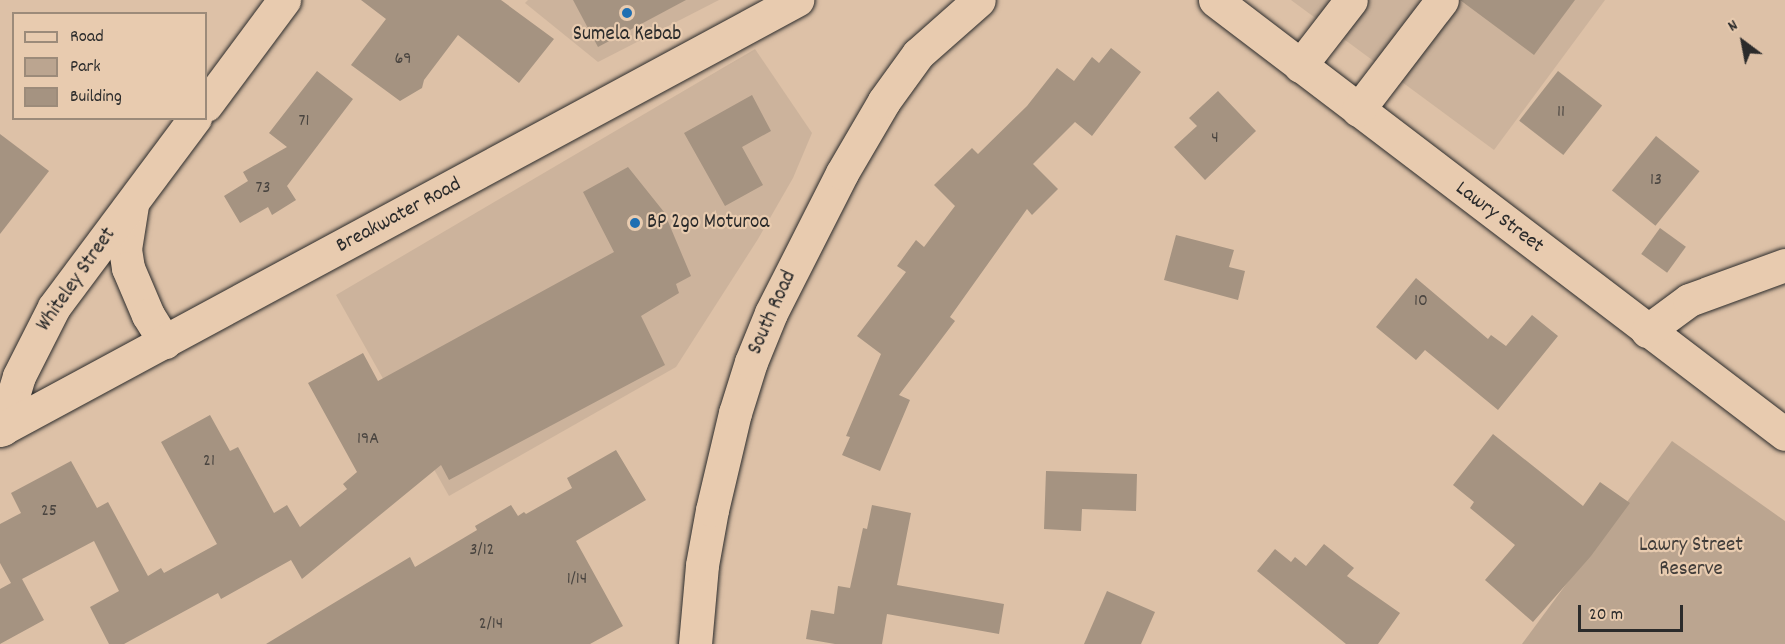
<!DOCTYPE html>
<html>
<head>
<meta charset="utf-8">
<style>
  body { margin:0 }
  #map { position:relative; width:1785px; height:644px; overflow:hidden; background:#ddc1a7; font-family:Dekko,sans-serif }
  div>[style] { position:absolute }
  .built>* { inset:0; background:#ccb39c }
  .green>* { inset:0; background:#bba590 }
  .building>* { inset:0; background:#a59381; transform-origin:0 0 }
  .roads { filter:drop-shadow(0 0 2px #2b2b2b) drop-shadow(0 0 2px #2b2b2b) }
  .minor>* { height:33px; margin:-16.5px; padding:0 16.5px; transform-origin:16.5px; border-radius:16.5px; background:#e8cbaf }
  .highway>* { height:33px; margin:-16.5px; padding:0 16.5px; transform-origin:16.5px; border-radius:16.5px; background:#e8cbaf }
  .dots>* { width:16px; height:16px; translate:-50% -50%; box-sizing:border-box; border:3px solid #e8cbaf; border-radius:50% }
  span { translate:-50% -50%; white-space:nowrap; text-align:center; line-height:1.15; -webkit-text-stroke:4.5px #e8cbaf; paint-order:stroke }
  .number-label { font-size:18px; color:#4a4540 }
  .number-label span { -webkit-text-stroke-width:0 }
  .poi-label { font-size:21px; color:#2b2b2b }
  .left { translate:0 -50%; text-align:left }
  .street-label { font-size:21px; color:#2b2b2b }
  .park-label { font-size:21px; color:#413d3a }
  .legend { position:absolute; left:12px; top:12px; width:195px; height:108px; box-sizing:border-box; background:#e8cbaf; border:2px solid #9c8b7a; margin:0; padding:8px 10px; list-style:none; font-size:18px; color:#2b2b2b }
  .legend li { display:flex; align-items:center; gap:12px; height:30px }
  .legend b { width:30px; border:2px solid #9c8b7a }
  .north { position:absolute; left:1713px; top:12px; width:60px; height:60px; -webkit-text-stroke:4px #e8cbaf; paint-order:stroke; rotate:328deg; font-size:16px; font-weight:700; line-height:24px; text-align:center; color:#2b2b2b }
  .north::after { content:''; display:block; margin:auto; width:21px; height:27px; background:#2b2b2b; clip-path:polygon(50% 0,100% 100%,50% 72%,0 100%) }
  .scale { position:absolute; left:1578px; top:605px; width:105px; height:27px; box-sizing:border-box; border:3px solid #2b2b2b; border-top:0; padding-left:8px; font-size:18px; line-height:21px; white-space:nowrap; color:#2b2b2b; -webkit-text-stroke:4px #e8cbaf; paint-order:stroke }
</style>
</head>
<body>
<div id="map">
  <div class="built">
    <div style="clip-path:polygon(528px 0,719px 0,598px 62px,525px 3px)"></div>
    <div style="clip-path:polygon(1291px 0,1605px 0,1494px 150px)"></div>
    <div style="clip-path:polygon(755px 49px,812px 133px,793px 178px,758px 239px,676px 367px,449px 496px,336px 295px)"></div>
  </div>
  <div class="green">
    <div style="clip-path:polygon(1672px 441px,1785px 521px,1785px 644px,1522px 644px)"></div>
  </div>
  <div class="building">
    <div style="clip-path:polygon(361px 0,501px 0,554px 39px,519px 83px,458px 35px,424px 80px,422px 88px,400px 101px,351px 65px,386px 19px)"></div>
    <div style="clip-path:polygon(573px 0,686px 0,598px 47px)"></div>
    <div style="clip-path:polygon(1460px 0,1575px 0,1534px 55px)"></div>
    <div style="clip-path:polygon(1111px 48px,1141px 72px,1092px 136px,1075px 122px,1033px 164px,1058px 189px,1032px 215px,1027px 209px,950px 317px,955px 321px,899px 395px,910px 400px,880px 471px,842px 455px,850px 437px,846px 436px,881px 354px,857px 336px,906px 272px,897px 266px,916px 240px,924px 247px,955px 206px,934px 185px,972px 148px,978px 154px,1027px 106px,1057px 68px,1074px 81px,1092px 57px,1099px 63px)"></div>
    <div style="clip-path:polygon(317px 71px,353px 99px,287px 186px,296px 200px,272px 215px,268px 207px,240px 223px,224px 196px,248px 181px,243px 172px,287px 147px,269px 133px)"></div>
    <div style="left:1558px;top:71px;width:56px;height:63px;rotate:38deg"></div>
    <div style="clip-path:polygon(1218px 91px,1256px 131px,1205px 180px,1174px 147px,1197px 126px,1189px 118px)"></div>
    <div style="clip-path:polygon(752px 95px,771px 131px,742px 147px,763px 185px,725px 206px,684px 133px)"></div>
    <div style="clip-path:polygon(0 134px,49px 171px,0 234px)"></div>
    <div style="left:1656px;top:136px;width:56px;height:70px;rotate:39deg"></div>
    <div style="clip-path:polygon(628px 167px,664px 212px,691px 276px,676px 284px,679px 293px,641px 316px,665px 365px,449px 480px,441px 465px,302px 579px,291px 560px,221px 599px,218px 593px,124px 644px,109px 644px,90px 607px,119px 591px,94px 541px,22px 579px,44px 620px,0 644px,0 589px,11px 583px,0 563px,0 524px,21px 513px,11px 493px,71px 461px,97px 508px,108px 502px,148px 576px,161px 568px,164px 573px,217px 544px,161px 442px,210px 415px,230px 451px,238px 447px,274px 513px,287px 505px,300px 527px,347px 489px,343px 484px,357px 472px,308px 383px,363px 353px,378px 381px,614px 252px,583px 192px)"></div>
    <div style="left:1660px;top:228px;width:32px;height:32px;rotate:36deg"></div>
    <div style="clip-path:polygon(1176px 235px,1234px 250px,1229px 267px,1245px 271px,1238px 300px,1164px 280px)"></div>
    <div style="clip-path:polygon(1416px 278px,1488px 339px,1491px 335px,1506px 346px,1532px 315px,1558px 336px,1498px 410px,1425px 350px,1416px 360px,1376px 327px)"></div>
    <div style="clip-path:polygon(1493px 434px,1583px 506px,1600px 482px,1630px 503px,1591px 556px,1533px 622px,1485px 580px,1515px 545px,1470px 508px,1474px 502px,1453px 485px)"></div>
    <div style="clip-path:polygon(616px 450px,646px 500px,576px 541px,623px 626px,590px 644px,266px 644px,410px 557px,415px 567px,477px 530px,475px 526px,511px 505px,518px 516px,524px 512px,526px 514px,572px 488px,567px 478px)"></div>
    <div style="clip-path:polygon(1046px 471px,1137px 474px,1136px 511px,1082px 509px,1081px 531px,1044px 529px)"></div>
    <div style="clip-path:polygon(872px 505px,911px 513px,897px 585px,1004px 604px,999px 634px,887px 614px,882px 644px,835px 644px,806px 639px,811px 610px,834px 614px,838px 586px,850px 588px,863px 528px,867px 529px)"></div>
    <div style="clip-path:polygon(1324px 544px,1354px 568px,1347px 576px,1400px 613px,1378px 644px,1346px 644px,1257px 571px,1275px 549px,1291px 562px,1295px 557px,1306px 566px)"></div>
    <div style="clip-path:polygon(1107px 591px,1155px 612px,1141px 644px,1084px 644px)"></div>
  </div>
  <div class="roads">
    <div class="minor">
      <div style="left:1215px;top:0;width:716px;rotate:37.29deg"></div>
      <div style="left:1300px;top:66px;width:83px;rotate:-52.3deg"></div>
      <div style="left:206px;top:105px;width:131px;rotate:-53.4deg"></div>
      <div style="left:1358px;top:110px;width:138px;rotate:-52.6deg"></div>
      <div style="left:132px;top:205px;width:45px;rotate:99deg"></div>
      <div style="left:125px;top:249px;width:19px;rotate:81deg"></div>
      <div style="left:128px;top:268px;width:51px;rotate:66.9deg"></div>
      <div style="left:148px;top:315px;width:32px;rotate:58deg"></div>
      <div style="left:1647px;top:331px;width:52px;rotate:-36.4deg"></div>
      <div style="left:1689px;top:300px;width:102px;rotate:-20deg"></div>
      <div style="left:3px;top:429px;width:55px;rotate:-73.2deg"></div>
      <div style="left:19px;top:376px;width:77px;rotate:-63.1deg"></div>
      <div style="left:54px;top:307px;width:236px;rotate:-53.3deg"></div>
      <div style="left:695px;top:644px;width:79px;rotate:-84.9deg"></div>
      <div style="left:702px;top:565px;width:56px;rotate:-79.7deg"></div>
      <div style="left:712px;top:510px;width:100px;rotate:-76.7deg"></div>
      <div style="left:735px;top:413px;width:53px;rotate:-72.6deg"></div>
      <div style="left:751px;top:362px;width:53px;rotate:-67.8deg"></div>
      <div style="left:771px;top:313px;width:157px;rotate:-63.1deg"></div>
      <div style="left:842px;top:173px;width:83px;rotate:-59.7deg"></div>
      <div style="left:884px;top:101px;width:58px;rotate:-54.1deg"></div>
      <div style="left:918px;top:54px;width:81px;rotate:-41.5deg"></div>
    </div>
    <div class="highway">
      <div style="left:0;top:430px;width:906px;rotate:-28.35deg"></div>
    </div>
  </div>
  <div class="dots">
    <div style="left:627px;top:13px;background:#1f6fb2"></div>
    <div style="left:635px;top:223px;background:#1f6fb2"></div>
  </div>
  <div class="number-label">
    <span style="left:403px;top:60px">69</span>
    <span style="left:1561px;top:113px">11</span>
    <span style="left:304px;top:122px">71</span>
    <span style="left:1215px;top:139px">4</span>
    <span style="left:1656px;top:181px">13</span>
    <span style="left:263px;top:189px">73</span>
    <span style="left:1421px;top:302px">10</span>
    <span style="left:368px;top:440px">19A</span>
    <span style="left:209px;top:462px">21</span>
    <span style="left:49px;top:512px">25</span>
    <span style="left:482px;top:551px">3/12</span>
    <span style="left:577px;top:580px">1/14</span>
    <span style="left:491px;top:625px">2/14</span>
  </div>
  <div class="poi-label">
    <span style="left:627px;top:35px">Sumela Kebab</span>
    <span class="left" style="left:647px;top:223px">BP 2go Moturoa</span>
  </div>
  <div class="street-label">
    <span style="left:399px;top:216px;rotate:-28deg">Breakwater Road</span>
    <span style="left:1499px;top:218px;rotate:37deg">Lawry Street</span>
    <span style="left:77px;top:280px;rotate:-55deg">Whiteley Street</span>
    <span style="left:773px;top:313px;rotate:-66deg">South Road</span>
  </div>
  <div class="park-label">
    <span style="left:1691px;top:558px">Lawry Street<br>Reserve</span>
  </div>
  <ul class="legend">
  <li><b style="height:8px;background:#e8cbaf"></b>Road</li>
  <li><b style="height:16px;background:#bba590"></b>Park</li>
  <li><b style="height:16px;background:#a59381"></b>Building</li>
  </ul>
  <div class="north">N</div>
  <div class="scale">20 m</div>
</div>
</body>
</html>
